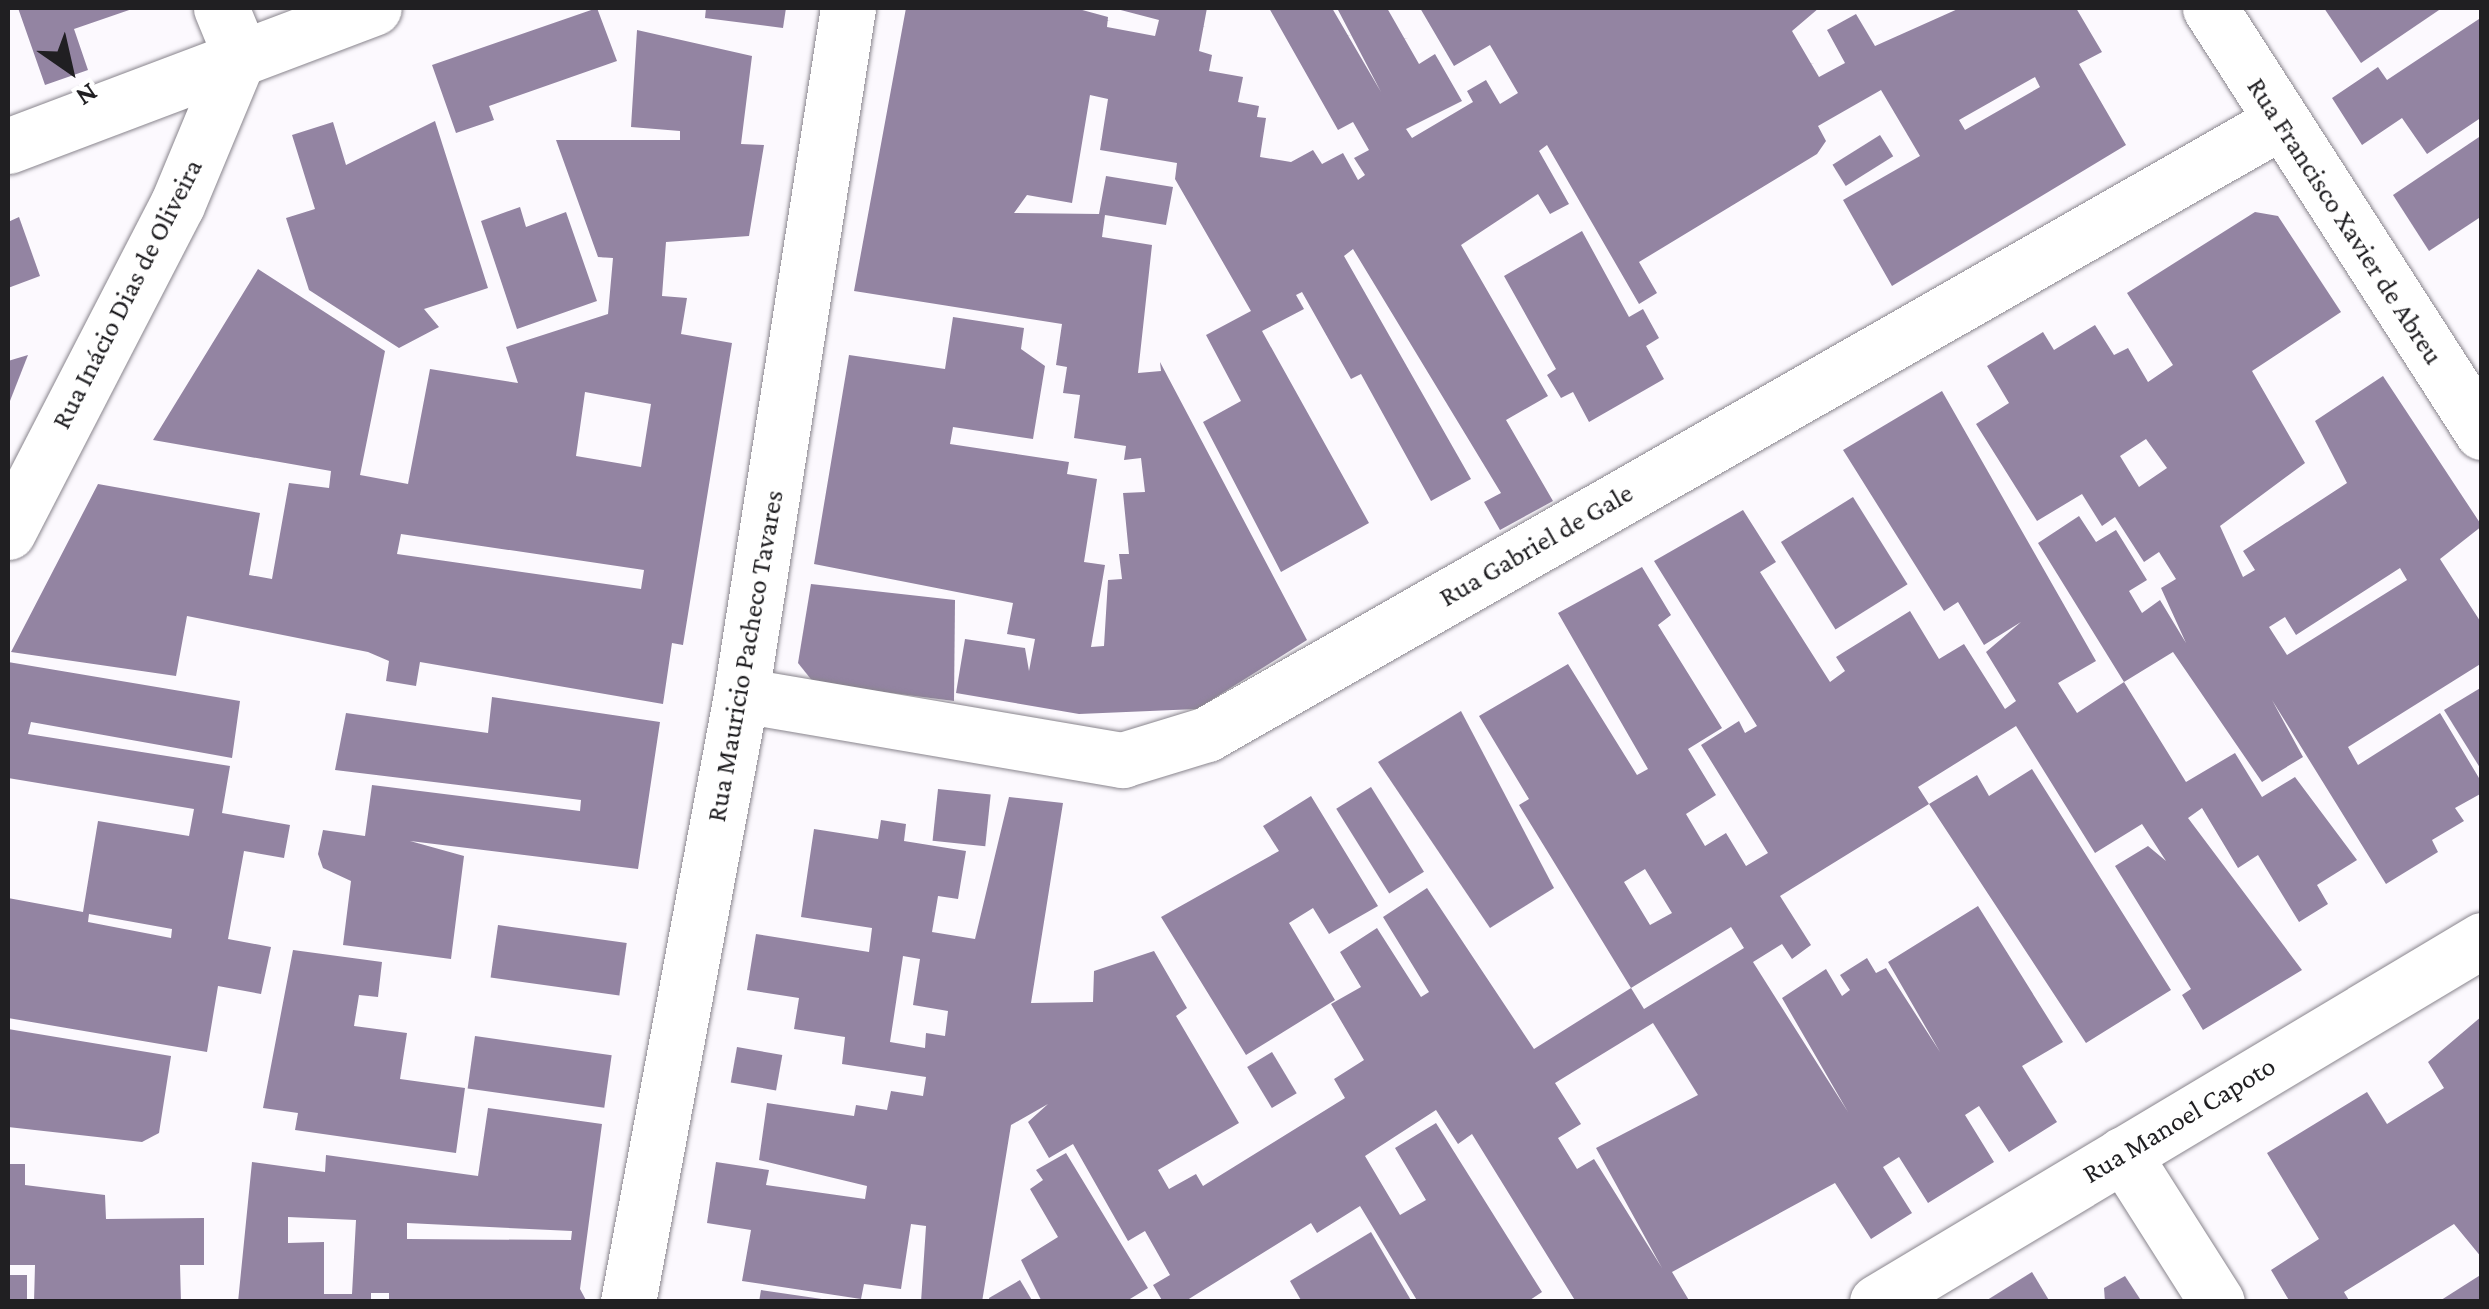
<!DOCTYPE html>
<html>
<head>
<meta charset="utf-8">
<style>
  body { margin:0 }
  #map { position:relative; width:2489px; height:1309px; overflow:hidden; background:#fcf9fe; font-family:"Crimson Pro",serif }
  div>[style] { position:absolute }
  .building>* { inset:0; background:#9384a2; transform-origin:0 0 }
  .roads { filter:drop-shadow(0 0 2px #89858d) drop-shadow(0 0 2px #89858d) }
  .street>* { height:55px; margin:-27.5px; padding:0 27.5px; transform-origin:27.5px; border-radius:27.5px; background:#fff }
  span { translate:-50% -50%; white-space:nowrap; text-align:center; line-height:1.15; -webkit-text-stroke:10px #fff; paint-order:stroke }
  .street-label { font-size:28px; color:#201f22 }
  .frame { position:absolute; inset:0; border:10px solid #201f22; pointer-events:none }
  .north { position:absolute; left:20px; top:20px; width:100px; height:100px; -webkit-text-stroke:8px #fff; paint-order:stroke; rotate:146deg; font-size:28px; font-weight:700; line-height:40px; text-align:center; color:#201f22 }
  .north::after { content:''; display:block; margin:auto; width:35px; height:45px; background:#201f22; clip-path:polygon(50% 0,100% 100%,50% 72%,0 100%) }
</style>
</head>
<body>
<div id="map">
  <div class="building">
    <div style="clip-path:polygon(18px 8px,135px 8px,74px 29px,88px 70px,45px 85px)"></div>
    <div style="clip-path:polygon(597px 8px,617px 61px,489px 106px,494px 120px,456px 133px,432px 65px)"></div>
    <div style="clip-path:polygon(706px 8px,786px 8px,783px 28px,705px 18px)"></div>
    <div style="clip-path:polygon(evenodd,906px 8px,1075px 8px,1108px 17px,1107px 27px,1155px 36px,1159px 20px,1113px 8px,1207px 8px,1199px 51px,1212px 55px,1209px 71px,1243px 77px,1238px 102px,1259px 106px,1257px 117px,1266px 118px,1260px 157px,1291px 162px,1313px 150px,1322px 164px,1343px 153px,1358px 180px,1365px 175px,1354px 158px,1369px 150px,1353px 122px,1338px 130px,1269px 8px,1332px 8px,1381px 92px,1337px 8px,1387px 8px,1419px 64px,1435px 54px,1462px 101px,1406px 129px,1412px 138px,1473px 102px,1467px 91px,1486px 80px,1500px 104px,1518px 93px,1490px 45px,1454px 66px,1420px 8px,1819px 8px,1792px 31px,1819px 77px,1845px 63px,1827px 30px,1856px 14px,1875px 46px,1960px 8px,2076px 8px,2102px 52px,2079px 64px,2126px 145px,1892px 286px,1843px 200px,1920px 156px,1881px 90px,1818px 126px,1826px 141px,1817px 154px,1639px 262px,1657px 293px,1639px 304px,1547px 145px,1539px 151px,1569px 204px,1550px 214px,1538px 194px,1461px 245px,1548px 396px,1506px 420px,1553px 501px,1500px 530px,1484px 502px,1501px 493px,1353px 249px,1344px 256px,1471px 479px,1431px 501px,1361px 374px,1351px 379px,1302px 292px,1296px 295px,1304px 309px,1262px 331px,1369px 523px,1281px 572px,1203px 422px,1241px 401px,1206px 335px,1251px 311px,1175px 179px,1177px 163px,1100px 150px,1108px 99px,1090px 95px,1072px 203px,1027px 195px,1014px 213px,1099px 214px,1106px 176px,1173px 187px,1166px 225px,1105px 215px,1102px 237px,1152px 245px,1138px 373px,1161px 371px,1160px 362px,1307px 640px,1197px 709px,1079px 714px,956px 693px,965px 639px,1025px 648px,1029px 671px,1035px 639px,1007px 634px,1013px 603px,814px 564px,849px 355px,945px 369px,953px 317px,1024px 328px,1021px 349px,1045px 366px,1033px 439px,953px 427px,950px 444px,1069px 462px,1067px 474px,1097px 479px,1084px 562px,1105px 565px,1091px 647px,1104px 646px,1108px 580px,1122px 579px,1119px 554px,1129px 554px,1123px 493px,1145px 492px,1141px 458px,1124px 460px,1126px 446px,1074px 438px,1080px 395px,1063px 393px,1067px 367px,1056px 365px,1062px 324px,854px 291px,906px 8px,2035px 77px,2040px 87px,1965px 130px,1959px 120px,2035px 77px)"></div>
    <div style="clip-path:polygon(2324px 8px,2442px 8px,2361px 63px)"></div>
    <div style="clip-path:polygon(2482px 17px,2482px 117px,2427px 154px,2402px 118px,2362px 145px,2332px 98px,2378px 67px,2387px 80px)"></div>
    <div style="clip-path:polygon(evenodd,637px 30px,752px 56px,741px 144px,764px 145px,749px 236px,666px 242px,662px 296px,687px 298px,681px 334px,732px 343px,683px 645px,672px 643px,663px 704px,420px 662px,416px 686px,386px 681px,389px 661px,368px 652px,187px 616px,176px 676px,11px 652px,98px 484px,260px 513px,249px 575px,272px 579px,289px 483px,329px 488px,331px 471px,153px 440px,258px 269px,385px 351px,360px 475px,408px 484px,430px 369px,518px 383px,506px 347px,608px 314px,613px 258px,598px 257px,556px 140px,680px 140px,680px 131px,631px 127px,637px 30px,585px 392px,651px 404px,641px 467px,576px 456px,585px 392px,637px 30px,401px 534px,644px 570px,641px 589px,397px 554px,401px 534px)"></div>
    <div style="clip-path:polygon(435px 121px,488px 288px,424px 309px,439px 327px,399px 348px,309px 290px,286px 218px,315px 209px,292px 135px,333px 122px,346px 165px)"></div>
    <div style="left:1880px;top:135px;width:25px;height:56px;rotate:58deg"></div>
    <div style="clip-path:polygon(2482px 135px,2482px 216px,2429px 251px,2393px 195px)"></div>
    <div style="clip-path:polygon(520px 207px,526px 227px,566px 212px,597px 301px,517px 329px,481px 221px)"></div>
    <div style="clip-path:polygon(evenodd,2255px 212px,2278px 216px,2341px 312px,2252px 371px,2305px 463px,2220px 526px,2243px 577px,2255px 570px,2243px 551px,2347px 483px,2315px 421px,2383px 376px,2482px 526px,2440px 559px,2482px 624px,2482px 663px,2348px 747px,2358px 765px,2440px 713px,2482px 783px,2482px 793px,2455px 808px,2464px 821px,2432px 840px,2438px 852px,2386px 884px,2272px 700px,2303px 757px,2262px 782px,2173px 652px,2124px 682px,2038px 543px,2079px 516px,2096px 542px,2116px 530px,2147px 580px,2129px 591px,2142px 613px,2160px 600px,2186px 643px,2161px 588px,2176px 579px,2159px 552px,2144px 562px,2115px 517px,2102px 526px,2082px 494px,2037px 521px,1976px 424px,2009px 403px,1987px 366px,2043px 332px,2054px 350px,2095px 325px,2114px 355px,2128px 348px,2148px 382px,2173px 365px,2127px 293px,2255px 212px,2146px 439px,2167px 468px,2139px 487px,2120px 456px,2146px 439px,2255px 212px,2400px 568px,2407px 580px,2287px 655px,2269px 627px,2285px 617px,2296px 635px,2400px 568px)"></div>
    <div style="clip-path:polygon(19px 217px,40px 276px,8px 288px,8px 222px)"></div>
    <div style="clip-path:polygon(1582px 231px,1629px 317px,1643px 309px,1659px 338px,1646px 346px,1664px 379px,1589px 422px,1573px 392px,1561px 398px,1547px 375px,1556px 369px,1504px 276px)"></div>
    <div style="clip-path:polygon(28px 355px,8px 406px,8px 361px)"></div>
    <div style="clip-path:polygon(evenodd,1942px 391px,2096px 661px,2058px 683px,2077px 713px,2124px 682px,2186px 782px,2235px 753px,2262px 797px,2295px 777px,2357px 860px,2317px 885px,2328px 904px,2299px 922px,2258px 855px,2238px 868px,2202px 808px,2188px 818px,2302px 970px,2203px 1030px,2182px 995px,2191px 989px,2115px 866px,2148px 846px,2166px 861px,2142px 824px,2095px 853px,2016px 726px,1918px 787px,1929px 804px,1977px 775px,1989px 796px,2032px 769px,2171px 990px,2086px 1043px,1929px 804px,1780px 896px,1811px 945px,1792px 959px,1782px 944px,1753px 962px,1848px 1112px,1782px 998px,1826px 969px,1842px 996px,1850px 990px,1840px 975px,1867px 958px,1876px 973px,1886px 968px,1940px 1052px,1888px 962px,1978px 906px,2063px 1042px,2022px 1066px,2057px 1122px,2009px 1152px,1979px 1106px,1965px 1115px,1994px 1162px,1928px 1203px,1899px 1157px,1883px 1167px,1912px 1213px,1871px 1239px,1835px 1183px,1672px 1272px,1690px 1302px,1576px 1302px,1472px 1134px,1458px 1144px,1436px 1110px,1365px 1156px,1400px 1215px,1426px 1200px,1395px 1148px,1436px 1123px,1542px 1292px,1527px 1302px,1418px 1302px,1360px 1206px,1317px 1233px,1311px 1223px,1184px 1302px,1163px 1302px,1153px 1285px,1170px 1275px,1145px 1231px,1128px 1241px,1073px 1144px,1049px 1158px,1028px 1122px,1048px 1104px,1011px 1125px,982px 1302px,921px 1302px,926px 1226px,911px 1224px,901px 1289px,864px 1284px,861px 1299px,742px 1281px,751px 1230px,707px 1223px,716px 1162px,769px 1170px,766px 1185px,865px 1199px,867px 1186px,759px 1160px,767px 1103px,854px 1116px,856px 1105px,887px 1110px,891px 1091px,923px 1096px,926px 1077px,842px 1064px,845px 1037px,794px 1029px,799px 998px,747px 990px,756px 934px,869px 952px,872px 928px,801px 917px,814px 829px,878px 839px,881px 820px,906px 824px,904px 841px,966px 851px,958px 899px,938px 896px,932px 932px,975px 939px,1009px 797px,1063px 803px,1031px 1003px,1093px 1002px,1094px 971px,1154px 951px,1187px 1008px,1176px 1016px,1239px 1123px,1158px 1170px,1169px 1189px,1196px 1174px,1203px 1186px,1345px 1098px,1334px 1079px,1364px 1060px,1331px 1004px,1361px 987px,1340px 952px,1377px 928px,1421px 997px,1429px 992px,1383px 917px,1427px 888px,1534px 1049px,1631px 988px,1644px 1009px,1744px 948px,1731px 927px,1631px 988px,1519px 805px,1529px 799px,1479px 716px,1568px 664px,1637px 775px,1648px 769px,1558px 613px,1642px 567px,1671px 615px,1658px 625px,1722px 728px,1688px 749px,1716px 795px,1686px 814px,1705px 846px,1726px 833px,1746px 866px,1768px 853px,1701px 745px,1739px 721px,1745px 733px,1757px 726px,1654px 561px,1743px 510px,1776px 562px,1760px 572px,1830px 682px,1845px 671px,1836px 657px,1910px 611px,1939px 659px,1964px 644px,2005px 709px,2016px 701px,1986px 652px,2021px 622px,1984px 645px,1958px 602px,1944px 611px,1843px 450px,1942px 391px,1645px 869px,1672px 913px,1650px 925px,1624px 882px,1645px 869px,1942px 391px,903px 956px,920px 959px,913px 1005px,948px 1011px,945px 1036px,926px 1033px,925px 1048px,890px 1042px,903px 956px,1942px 391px,1653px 1023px,1698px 1095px,1596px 1148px,1662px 1268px,1594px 1159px,1577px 1169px,1558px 1138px,1581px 1124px,1555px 1083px,1653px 1023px)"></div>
    <div style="left:1853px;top:497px;width:103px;height:85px;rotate:58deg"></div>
    <div style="clip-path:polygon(811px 584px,955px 600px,954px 701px,814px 683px,798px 663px)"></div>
    <div style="clip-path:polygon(evenodd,8px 662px,240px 701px,232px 758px,31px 722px,28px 734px,230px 766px,222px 813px,290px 825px,284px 858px,244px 851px,228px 939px,271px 947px,261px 994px,218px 986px,207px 1052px,8px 1018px,8px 898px,83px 912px,98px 821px,189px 836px,194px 809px,8px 778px,8px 662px,89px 914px,172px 929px,171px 938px,88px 922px,89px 914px)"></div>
    <div style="clip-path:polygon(2482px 687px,2482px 771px,2444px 710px)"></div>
    <div style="clip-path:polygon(492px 697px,660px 722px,638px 869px,410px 841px,464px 856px,451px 959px,343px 945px,351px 881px,323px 868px,318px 854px,323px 830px,365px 836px,372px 785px,580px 811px,581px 800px,335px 770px,346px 713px,488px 733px)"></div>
    <div style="clip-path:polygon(1461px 711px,1554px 888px,1490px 928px,1378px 762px)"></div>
    <div style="left:1371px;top:787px;width:100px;height:41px;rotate:58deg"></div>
    <div style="left:938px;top:789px;width:53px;height:52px;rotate:6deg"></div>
    <div style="clip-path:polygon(1311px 796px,1378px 906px,1329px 934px,1313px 908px,1289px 923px,1335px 1000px,1246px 1055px,1161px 917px,1279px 851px,1263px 826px)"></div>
    <div style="left:498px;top:925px;width:130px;height:53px;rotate:8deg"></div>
    <div style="clip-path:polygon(293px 950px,382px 962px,378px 997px,359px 995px,354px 1026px,407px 1033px,400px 1079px,465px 1088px,456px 1153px,295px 1130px,298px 1113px,263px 1108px)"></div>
    <div style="clip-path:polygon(2482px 1016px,2482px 1258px,2454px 1224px,2344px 1292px,2350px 1302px,2290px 1302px,2271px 1270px,2319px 1239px,2267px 1153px,2367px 1092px,2387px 1124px,2444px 1088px,2428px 1062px)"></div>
    <div style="clip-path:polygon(8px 1029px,171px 1056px,159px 1133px,142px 1142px,8px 1127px)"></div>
    <div style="left:475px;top:1036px;width:138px;height:53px;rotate:8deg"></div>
    <div style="left:737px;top:1047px;width:46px;height:36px;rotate:10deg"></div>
    <div style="left:1272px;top:1052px;width:48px;height:29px;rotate:59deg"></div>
    <div style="clip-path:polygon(evenodd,488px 1108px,602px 1124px,580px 1289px,587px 1302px,389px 1302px,389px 1293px,371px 1293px,371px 1302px,238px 1302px,252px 1162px,325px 1172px,326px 1155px,478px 1176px,488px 1108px,288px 1217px,356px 1220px,352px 1294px,324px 1294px,324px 1242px,288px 1243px,288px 1217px,488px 1108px,407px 1223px,572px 1231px,571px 1240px,407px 1239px,407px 1223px)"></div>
    <div style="clip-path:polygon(1066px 1153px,1148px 1288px,1125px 1302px,1042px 1302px,1021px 1260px,1058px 1237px,1030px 1189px,1043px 1180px,1036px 1170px)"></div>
    <div style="clip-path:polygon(8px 1164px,25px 1164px,25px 1185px,105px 1195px,106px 1219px,204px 1218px,204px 1265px,180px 1265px,181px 1302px,34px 1302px,35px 1265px,8px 1265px)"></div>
    <div style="clip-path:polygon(1371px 1232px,1412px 1302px,1302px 1302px,1290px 1281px)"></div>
    <div style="clip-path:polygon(2032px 1272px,2050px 1302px,1984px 1302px)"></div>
    <div style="clip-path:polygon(2482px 1274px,2482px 1302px,2438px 1302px)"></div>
    <div style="left:27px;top:1275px;width:27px;height:19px;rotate:90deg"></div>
    <div style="clip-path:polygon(2125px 1276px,2142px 1302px,2105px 1302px,2104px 1288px)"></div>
    <div style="clip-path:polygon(1020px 1280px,1033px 1302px,990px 1302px,989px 1298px)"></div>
    <div style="clip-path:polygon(761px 1290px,822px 1299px,822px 1302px,759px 1302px)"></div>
  </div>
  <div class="roads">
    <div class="street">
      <div style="left:2210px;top:8px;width:504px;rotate:57.32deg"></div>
      <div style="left:8px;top:146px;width:391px;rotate:-20.7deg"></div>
      <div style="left:8px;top:532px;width:368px;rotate:-62.7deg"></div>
      <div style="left:177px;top:205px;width:164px;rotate:-67.4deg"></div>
      <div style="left:240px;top:54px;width:50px;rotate:-112.4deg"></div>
      <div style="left:741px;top:695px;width:387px;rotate:9.7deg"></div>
      <div style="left:1122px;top:760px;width:89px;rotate:-17deg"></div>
      <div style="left:1207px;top:734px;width:1235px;rotate:-29.7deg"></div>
      <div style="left:2123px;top:1154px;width:175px;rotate:57.6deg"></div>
      <div style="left:628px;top:1302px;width:617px;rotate:-79.45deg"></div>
      <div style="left:741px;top:695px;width:695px;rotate:-81.15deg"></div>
      <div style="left:1877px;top:1302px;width:705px;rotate:-30.89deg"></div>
    </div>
  </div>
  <div class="street-label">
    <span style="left:2345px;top:221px;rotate:57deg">Rua Francisco Xavier de Abreu</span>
    <span style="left:127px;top:294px;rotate:-63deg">Rua Inácio Dias de Oliveira</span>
    <span style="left:1536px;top:545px;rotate:-30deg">Rua Gabriel de Gale</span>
    <span style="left:745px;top:656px;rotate:-80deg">Rua Mauricio Pacheco Tavares</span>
    <span style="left:2179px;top:1120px;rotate:-31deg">Rua Manoel Capoto</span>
  </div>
  <div class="frame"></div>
  <div class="north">N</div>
</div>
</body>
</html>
